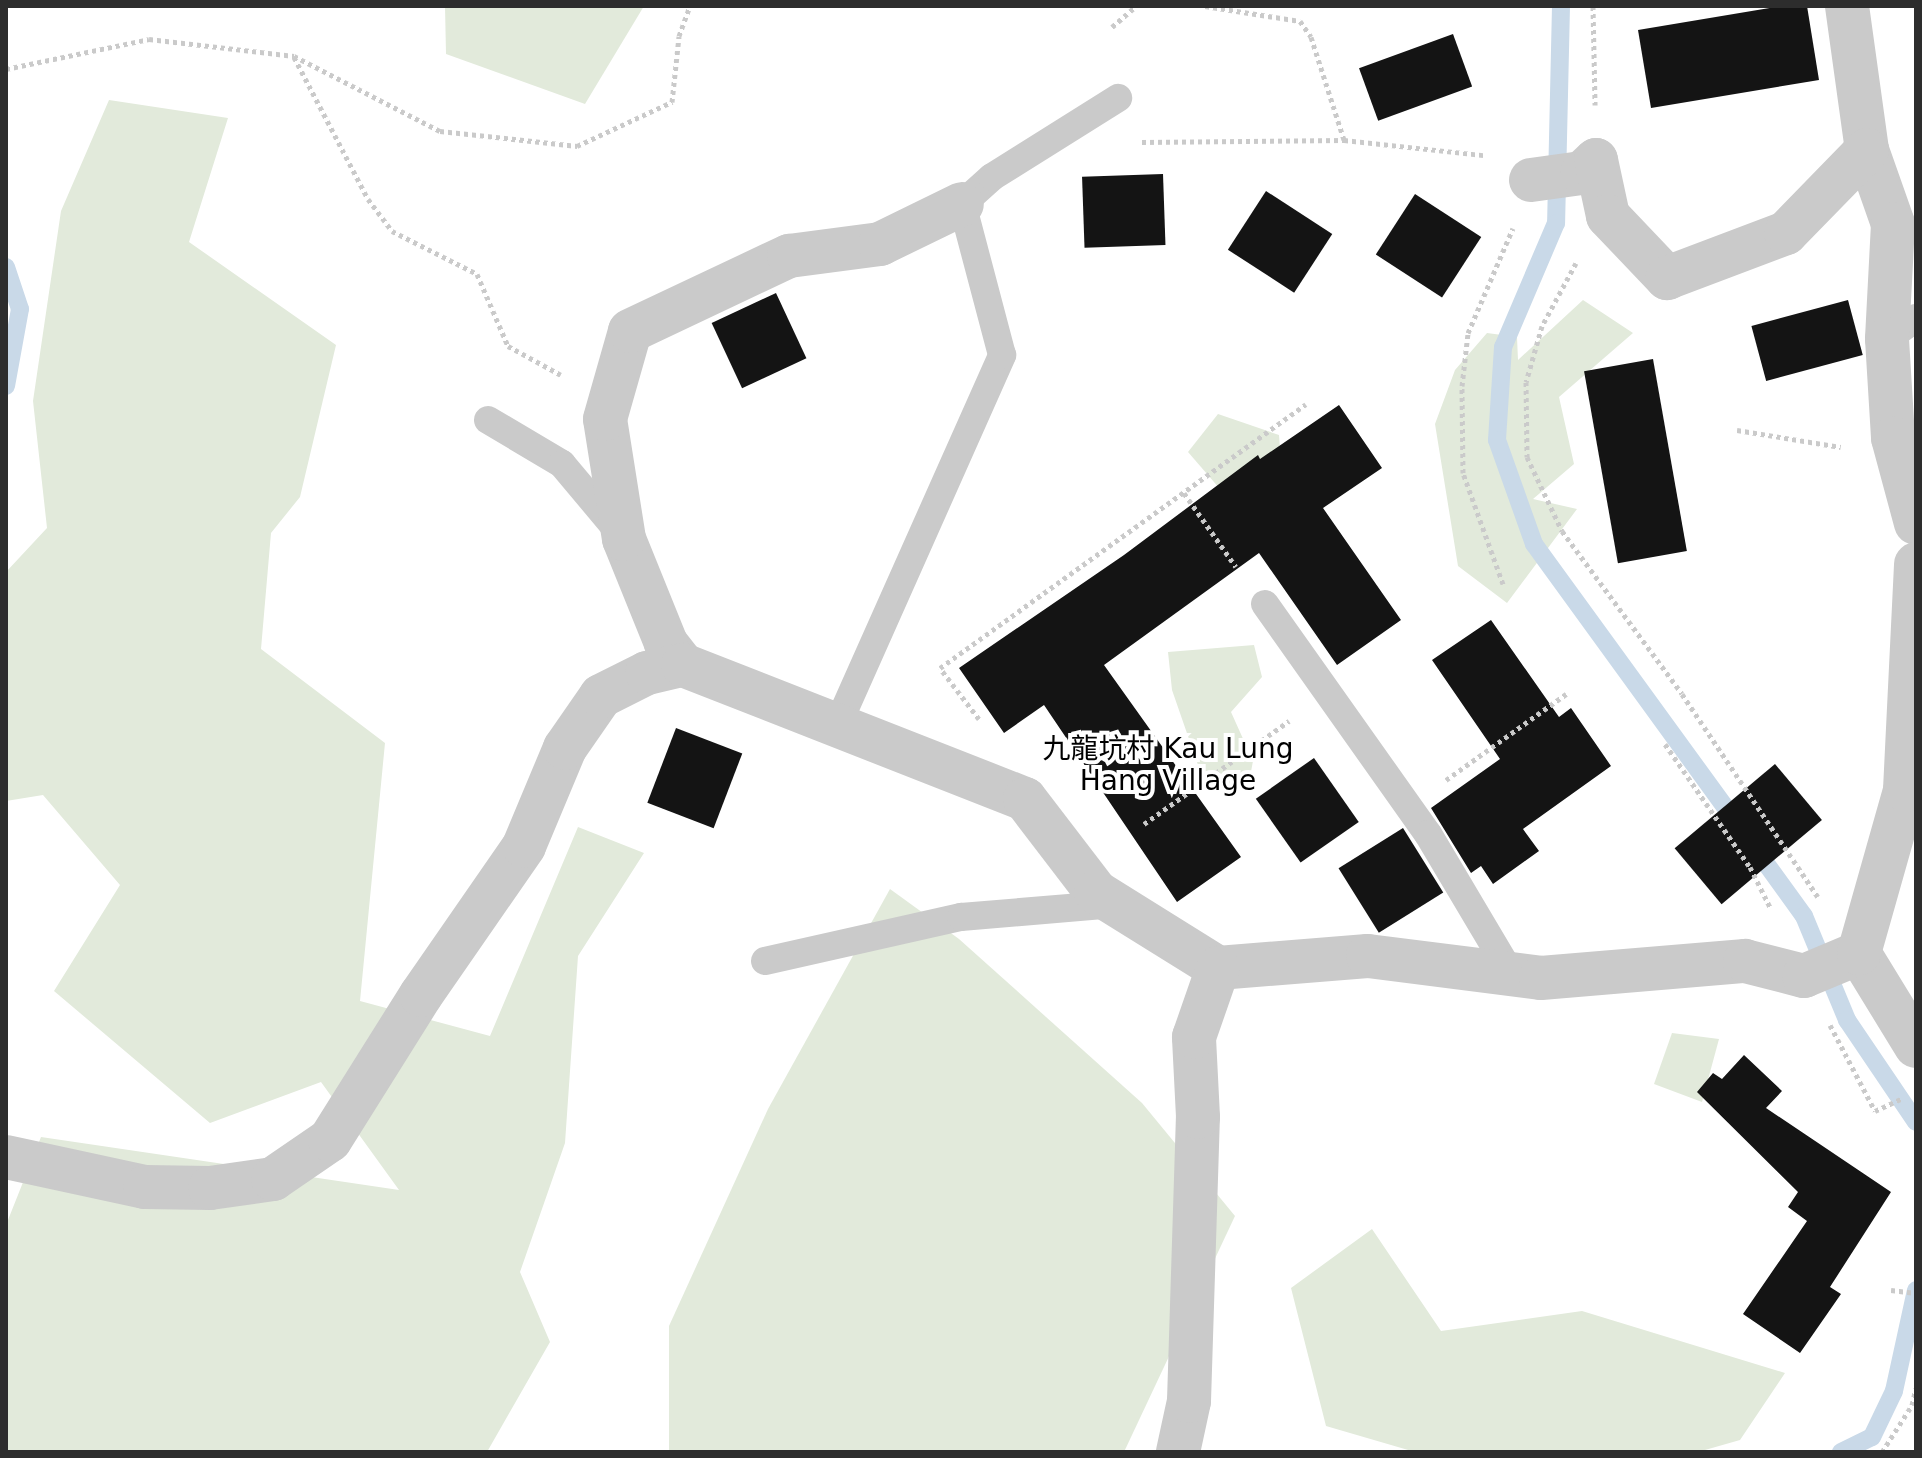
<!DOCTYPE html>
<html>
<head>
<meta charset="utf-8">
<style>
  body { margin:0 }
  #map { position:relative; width:1922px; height:1458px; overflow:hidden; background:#fff; font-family:"DejaVu Sans","Noto Sans TC",sans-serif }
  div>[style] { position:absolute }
  .green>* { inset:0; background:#e2eadb }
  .stream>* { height:18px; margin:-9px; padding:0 9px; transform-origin:9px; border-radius:9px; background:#c9d9e8 }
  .building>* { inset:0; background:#141414; transform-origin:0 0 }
  .path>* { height:5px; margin-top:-2.5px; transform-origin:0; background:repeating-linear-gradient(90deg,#cacaca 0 4px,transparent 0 8px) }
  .lane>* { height:28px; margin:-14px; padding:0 14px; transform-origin:14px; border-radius:14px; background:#cacaca }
  .street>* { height:44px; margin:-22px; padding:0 22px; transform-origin:22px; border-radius:22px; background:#cacaca }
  span { translate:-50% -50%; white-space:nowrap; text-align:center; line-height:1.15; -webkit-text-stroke:8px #fff; paint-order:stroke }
  .quarter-label { font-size:28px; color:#000 }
  .frame { position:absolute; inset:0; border:8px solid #2d2d2d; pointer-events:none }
</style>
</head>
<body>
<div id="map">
  <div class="green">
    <div style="clip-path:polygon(445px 6px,644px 6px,585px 104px,446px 54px)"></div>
    <div style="clip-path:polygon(109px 100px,228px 118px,189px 242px,336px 345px,300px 497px,271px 533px,261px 649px,385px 743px,360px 1001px,490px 1036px,578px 827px,644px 853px,578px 956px,565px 1143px,520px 1272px,550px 1342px,487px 1452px,6px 1452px,6px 1225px,41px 1137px,399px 1190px,321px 1082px,210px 1123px,54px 991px,120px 885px,43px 795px,6px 801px,6px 572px,47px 528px,33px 401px,61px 211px)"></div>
    <div style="clip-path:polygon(1583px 300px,1633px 333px,1559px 397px,1574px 464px,1533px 499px,1577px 509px,1507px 603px,1458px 566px,1435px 424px,1455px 370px,1487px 333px,1517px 337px,1518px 360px)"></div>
    <div style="clip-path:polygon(1218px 414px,1279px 435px,1281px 462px,1233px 504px,1188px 452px)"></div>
    <div style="clip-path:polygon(1254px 645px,1262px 677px,1231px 712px,1253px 761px,1250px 777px,1207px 791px,1172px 690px,1168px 652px)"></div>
    <div style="clip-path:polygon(890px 889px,959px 939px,1142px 1103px,1235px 1216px,1124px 1452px,669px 1452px,669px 1326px,768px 1109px)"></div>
    <div style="clip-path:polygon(1672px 1033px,1719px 1039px,1702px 1102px,1654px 1084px)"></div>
    <div style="clip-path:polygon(1372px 1229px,1441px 1331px,1582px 1311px,1785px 1373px,1740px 1440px,1698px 1452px,1415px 1452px,1326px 1426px,1291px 1288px)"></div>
  </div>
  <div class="stream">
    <div style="left:1561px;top:6px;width:217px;rotate:91.3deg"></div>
    <div style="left:1556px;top:223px;width:135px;rotate:113.1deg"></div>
    <div style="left:1503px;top:347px;width:93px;rotate:93.7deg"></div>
    <div style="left:1497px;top:440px;width:110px;rotate:70.4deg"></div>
    <div style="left:1534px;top:544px;width:349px;rotate:54deg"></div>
    <div style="left:6px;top:267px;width:44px;rotate:71.6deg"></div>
    <div style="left:20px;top:309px;width:78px;rotate:100.3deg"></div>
    <div style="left:1754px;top:847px;width:85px;rotate:54.1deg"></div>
    <div style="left:1804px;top:916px;width:113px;rotate:67.5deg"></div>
    <div style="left:1847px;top:1020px;width:123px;rotate:55.9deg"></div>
    <div style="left:1841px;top:1452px;width:34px;rotate:-26deg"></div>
    <div style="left:1872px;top:1437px;width:51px;rotate:-64.4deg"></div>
    <div style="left:1894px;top:1391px;width:103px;rotate:-77.7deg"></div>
  </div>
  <div class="building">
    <div style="clip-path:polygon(1782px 6px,1807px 6px,1819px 80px,1651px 108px,1638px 30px)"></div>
    <div style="left:1453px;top:34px;width:56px;height:100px;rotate:70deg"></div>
    <div style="left:1163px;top:174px;width:71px;height:81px;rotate:88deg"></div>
    <div style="left:1266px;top:191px;width:79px;height:70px;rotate:33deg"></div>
    <div style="left:1415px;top:194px;width:79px;height:72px;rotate:33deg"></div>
    <div style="left:776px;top:293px;width:72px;height:71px;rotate:65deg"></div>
    <div style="left:1848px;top:300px;width:57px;height:100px;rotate:75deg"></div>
    <div style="left:1653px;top:359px;width:195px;height:70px;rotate:80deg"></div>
    <div style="clip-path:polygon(1339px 405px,1382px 468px,1323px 508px,1401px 620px,1337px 665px,1259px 553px,1104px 665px,1241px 857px,1177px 902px,1044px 705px,1004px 733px,959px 668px,1124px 555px,1258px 455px,1260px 459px)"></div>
    <div style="clip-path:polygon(1491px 620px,1559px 717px,1571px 708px,1611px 766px,1523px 829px,1539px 851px,1493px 884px,1481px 866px,1471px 873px,1431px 808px,1500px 759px,1432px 660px)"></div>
    <div style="left:676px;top:728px;width:71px;height:80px;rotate:21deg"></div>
    <div style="left:1314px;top:758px;width:78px;height:71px;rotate:55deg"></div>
    <div style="left:1775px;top:764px;width:73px;height:131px;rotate:50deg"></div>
    <div style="left:1403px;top:828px;width:76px;height:76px;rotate:58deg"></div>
    <div style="clip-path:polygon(1744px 1055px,1782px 1091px,1766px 1108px,1891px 1192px,1830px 1287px,1841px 1294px,1800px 1353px,1743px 1314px,1807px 1221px,1788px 1207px,1798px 1192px,1697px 1092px,1713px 1073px,1722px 1079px)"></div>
  </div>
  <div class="path">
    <div style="left:1205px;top:6px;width:96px;rotate:9deg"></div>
    <div style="left:1300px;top:21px;width:19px;rotate:55deg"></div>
    <div style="left:1311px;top:37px;width:108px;rotate:72.2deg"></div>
    <div style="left:1593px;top:6px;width:99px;rotate:88.8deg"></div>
    <div style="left:1112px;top:27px;width:32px;rotate:-41deg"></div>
    <div style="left:294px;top:57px;width:160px;rotate:62.5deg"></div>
    <div style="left:368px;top:199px;width:40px;rotate:53deg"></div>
    <div style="left:392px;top:231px;width:95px;rotate:26.8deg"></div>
    <div style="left:477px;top:274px;width:78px;rotate:66.7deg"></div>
    <div style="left:508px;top:346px;width:60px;rotate:28.7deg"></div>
    <div style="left:6px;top:69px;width:146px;rotate:-11.8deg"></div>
    <div style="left:149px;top:39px;width:146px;rotate:6.7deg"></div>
    <div style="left:294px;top:56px;width:164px;rotate:27.2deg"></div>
    <div style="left:440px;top:131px;width:138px;rotate:6.2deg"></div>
    <div style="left:577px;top:146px;width:105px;rotate:-24.9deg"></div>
    <div style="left:672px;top:102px;width:66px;rotate:-83.9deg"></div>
    <div style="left:679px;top:36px;width:32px;rotate:-70deg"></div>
    <div style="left:1142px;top:142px;width:202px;rotate:-0.6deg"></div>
    <div style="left:1344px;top:140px;width:140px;rotate:6.2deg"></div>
    <div style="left:1576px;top:263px;width:72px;rotate:118.4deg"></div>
    <div style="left:1542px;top:326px;width:58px;rotate:105.9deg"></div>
    <div style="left:1526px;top:382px;width:75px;rotate:89.2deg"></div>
    <div style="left:1527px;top:457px;width:82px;rotate:64.7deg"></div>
    <div style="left:1562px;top:531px;width:202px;rotate:53.6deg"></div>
    <div style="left:1682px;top:694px;width:244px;rotate:56.2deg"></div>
    <div style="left:1737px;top:430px;width:105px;rotate:9.3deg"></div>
    <div style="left:1184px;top:493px;width:90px;rotate:54.9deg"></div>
    <div style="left:1503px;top:584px;width:118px;rotate:-109.8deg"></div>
    <div style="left:1463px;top:473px;width:87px;rotate:-90.7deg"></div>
    <div style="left:1462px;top:386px;width:53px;rotate:-83.5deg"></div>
    <div style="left:1468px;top:333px;width:114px;rotate:-66.8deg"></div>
    <div style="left:979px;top:719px;width:64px;rotate:-127.4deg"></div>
    <div style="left:940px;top:668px;width:451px;rotate:-35.8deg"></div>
    <div style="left:1665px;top:744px;width:150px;rotate:55.4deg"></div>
    <div style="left:1750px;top:867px;width:47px;rotate:63.4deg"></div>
    <div style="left:1446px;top:780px;width:148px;rotate:-35.6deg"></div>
    <div style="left:1144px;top:824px;width:178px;rotate:-35.4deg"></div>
    <div style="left:1830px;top:1025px;width:97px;rotate:62.4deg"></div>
    <div style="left:1875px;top:1111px;width:29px;rotate:-25deg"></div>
    <div style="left:1891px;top:1290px;width:25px;rotate:7deg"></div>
    <div style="left:1882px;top:1452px;width:56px;rotate:-57.4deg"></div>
    <div style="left:1912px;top:1405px;width:17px;rotate:-77deg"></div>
  </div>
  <div class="lane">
    <div style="left:1887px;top:339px;width:36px;rotate:-36deg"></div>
    <div style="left:488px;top:420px;width:86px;rotate:30.7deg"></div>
    <div style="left:562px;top:464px;width:89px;rotate:50deg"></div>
    <div style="left:1265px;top:604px;width:282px;rotate:54.7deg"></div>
    <div style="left:1428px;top:834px;width:163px;rotate:59.3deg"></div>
    <div style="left:838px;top:724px;width:404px;rotate:-66deg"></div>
    <div style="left:1002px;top:355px;width:156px;rotate:-104.8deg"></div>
    <div style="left:962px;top:204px;width:40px;rotate:-42deg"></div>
    <div style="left:992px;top:177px;width:149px;rotate:-32.1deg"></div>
    <div style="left:765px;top:961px;width:201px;rotate:-12.7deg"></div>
    <div style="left:961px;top:917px;width:157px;rotate:-4.8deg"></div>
  </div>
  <div class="street">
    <div style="left:1847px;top:6px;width:145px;rotate:82.1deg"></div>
    <div style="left:1867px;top:150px;width:78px;rotate:70.6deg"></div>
    <div style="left:1893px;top:224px;width:115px;rotate:93deg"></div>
    <div style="left:1887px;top:339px;width:99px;rotate:86.5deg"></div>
    <div style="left:1893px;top:438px;width:88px;rotate:74.9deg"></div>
    <div style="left:1531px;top:180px;width:51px;rotate:-7.8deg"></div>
    <div style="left:1582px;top:173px;width:19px;rotate:-43deg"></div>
    <div style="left:1596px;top:160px;width:57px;rotate:77.9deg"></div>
    <div style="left:1608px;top:216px;width:86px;rotate:46.4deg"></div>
    <div style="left:1667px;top:278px;width:127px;rotate:-20.7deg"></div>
    <div style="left:1786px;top:233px;width:116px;rotate:-45.7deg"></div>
    <div style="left:683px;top:665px;width:28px;rotate:-128deg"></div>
    <div style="left:666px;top:643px;width:112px;rotate:-112deg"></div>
    <div style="left:624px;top:539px;width:121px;rotate:-99deg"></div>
    <div style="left:605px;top:419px;width:91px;rotate:-74.1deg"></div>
    <div style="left:630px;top:331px;width:176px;rotate:-25.3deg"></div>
    <div style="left:789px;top:256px;width:92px;rotate:-7.5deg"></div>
    <div style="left:880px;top:244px;width:91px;rotate:-26deg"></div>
    <div style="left:1859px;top:953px;width:109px;rotate:58.5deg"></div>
    <div style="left:6px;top:1157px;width:142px;rotate:12.2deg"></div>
    <div style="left:145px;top:1187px;width:65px;rotate:0.9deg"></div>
    <div style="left:210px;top:1188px;width:64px;rotate:-8.1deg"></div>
    <div style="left:273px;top:1179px;width:69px;rotate:-34.4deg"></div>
    <div style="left:330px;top:1140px;width:171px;rotate:-57.9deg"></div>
    <div style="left:421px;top:995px;width:181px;rotate:-55.3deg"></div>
    <div style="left:524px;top:846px;width:106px;rotate:-67.3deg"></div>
    <div style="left:565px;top:748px;width:63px;rotate:-55.3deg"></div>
    <div style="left:601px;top:696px;width:51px;rotate:-26.6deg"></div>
    <div style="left:647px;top:673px;width:37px;rotate:-13deg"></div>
    <div style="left:683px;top:665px;width:367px;rotate:21.4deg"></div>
    <div style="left:1025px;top:799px;width:117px;rotate:52.6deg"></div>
    <div style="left:1096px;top:892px;width:144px;rotate:31.9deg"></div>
    <div style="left:1218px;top:968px;width:150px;rotate:-4.6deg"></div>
    <div style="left:1368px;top:956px;width:174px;rotate:7.2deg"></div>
    <div style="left:1541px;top:978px;width:205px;rotate:-4.8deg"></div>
    <div style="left:1745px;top:961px;width:61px;rotate:14.3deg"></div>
    <div style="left:1804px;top:976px;width:60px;rotate:-22.7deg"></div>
    <div style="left:1859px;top:953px;width:169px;rotate:-74.2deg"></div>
    <div style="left:1905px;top:790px;width:226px;rotate:-87.2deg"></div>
    <div style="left:1178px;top:1452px;width:52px;rotate:-77.8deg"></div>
    <div style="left:1189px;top:1401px;width:284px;rotate:-88.2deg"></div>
    <div style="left:1198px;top:1117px;width:80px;rotate:-92.9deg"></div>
    <div style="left:1194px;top:1037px;width:73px;rotate:-70.8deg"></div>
  </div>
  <div class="quarter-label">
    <span style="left:1168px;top:765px">九龍坑村 Kau Lung<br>Hang Village</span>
  </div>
  <div class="frame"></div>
</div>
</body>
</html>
